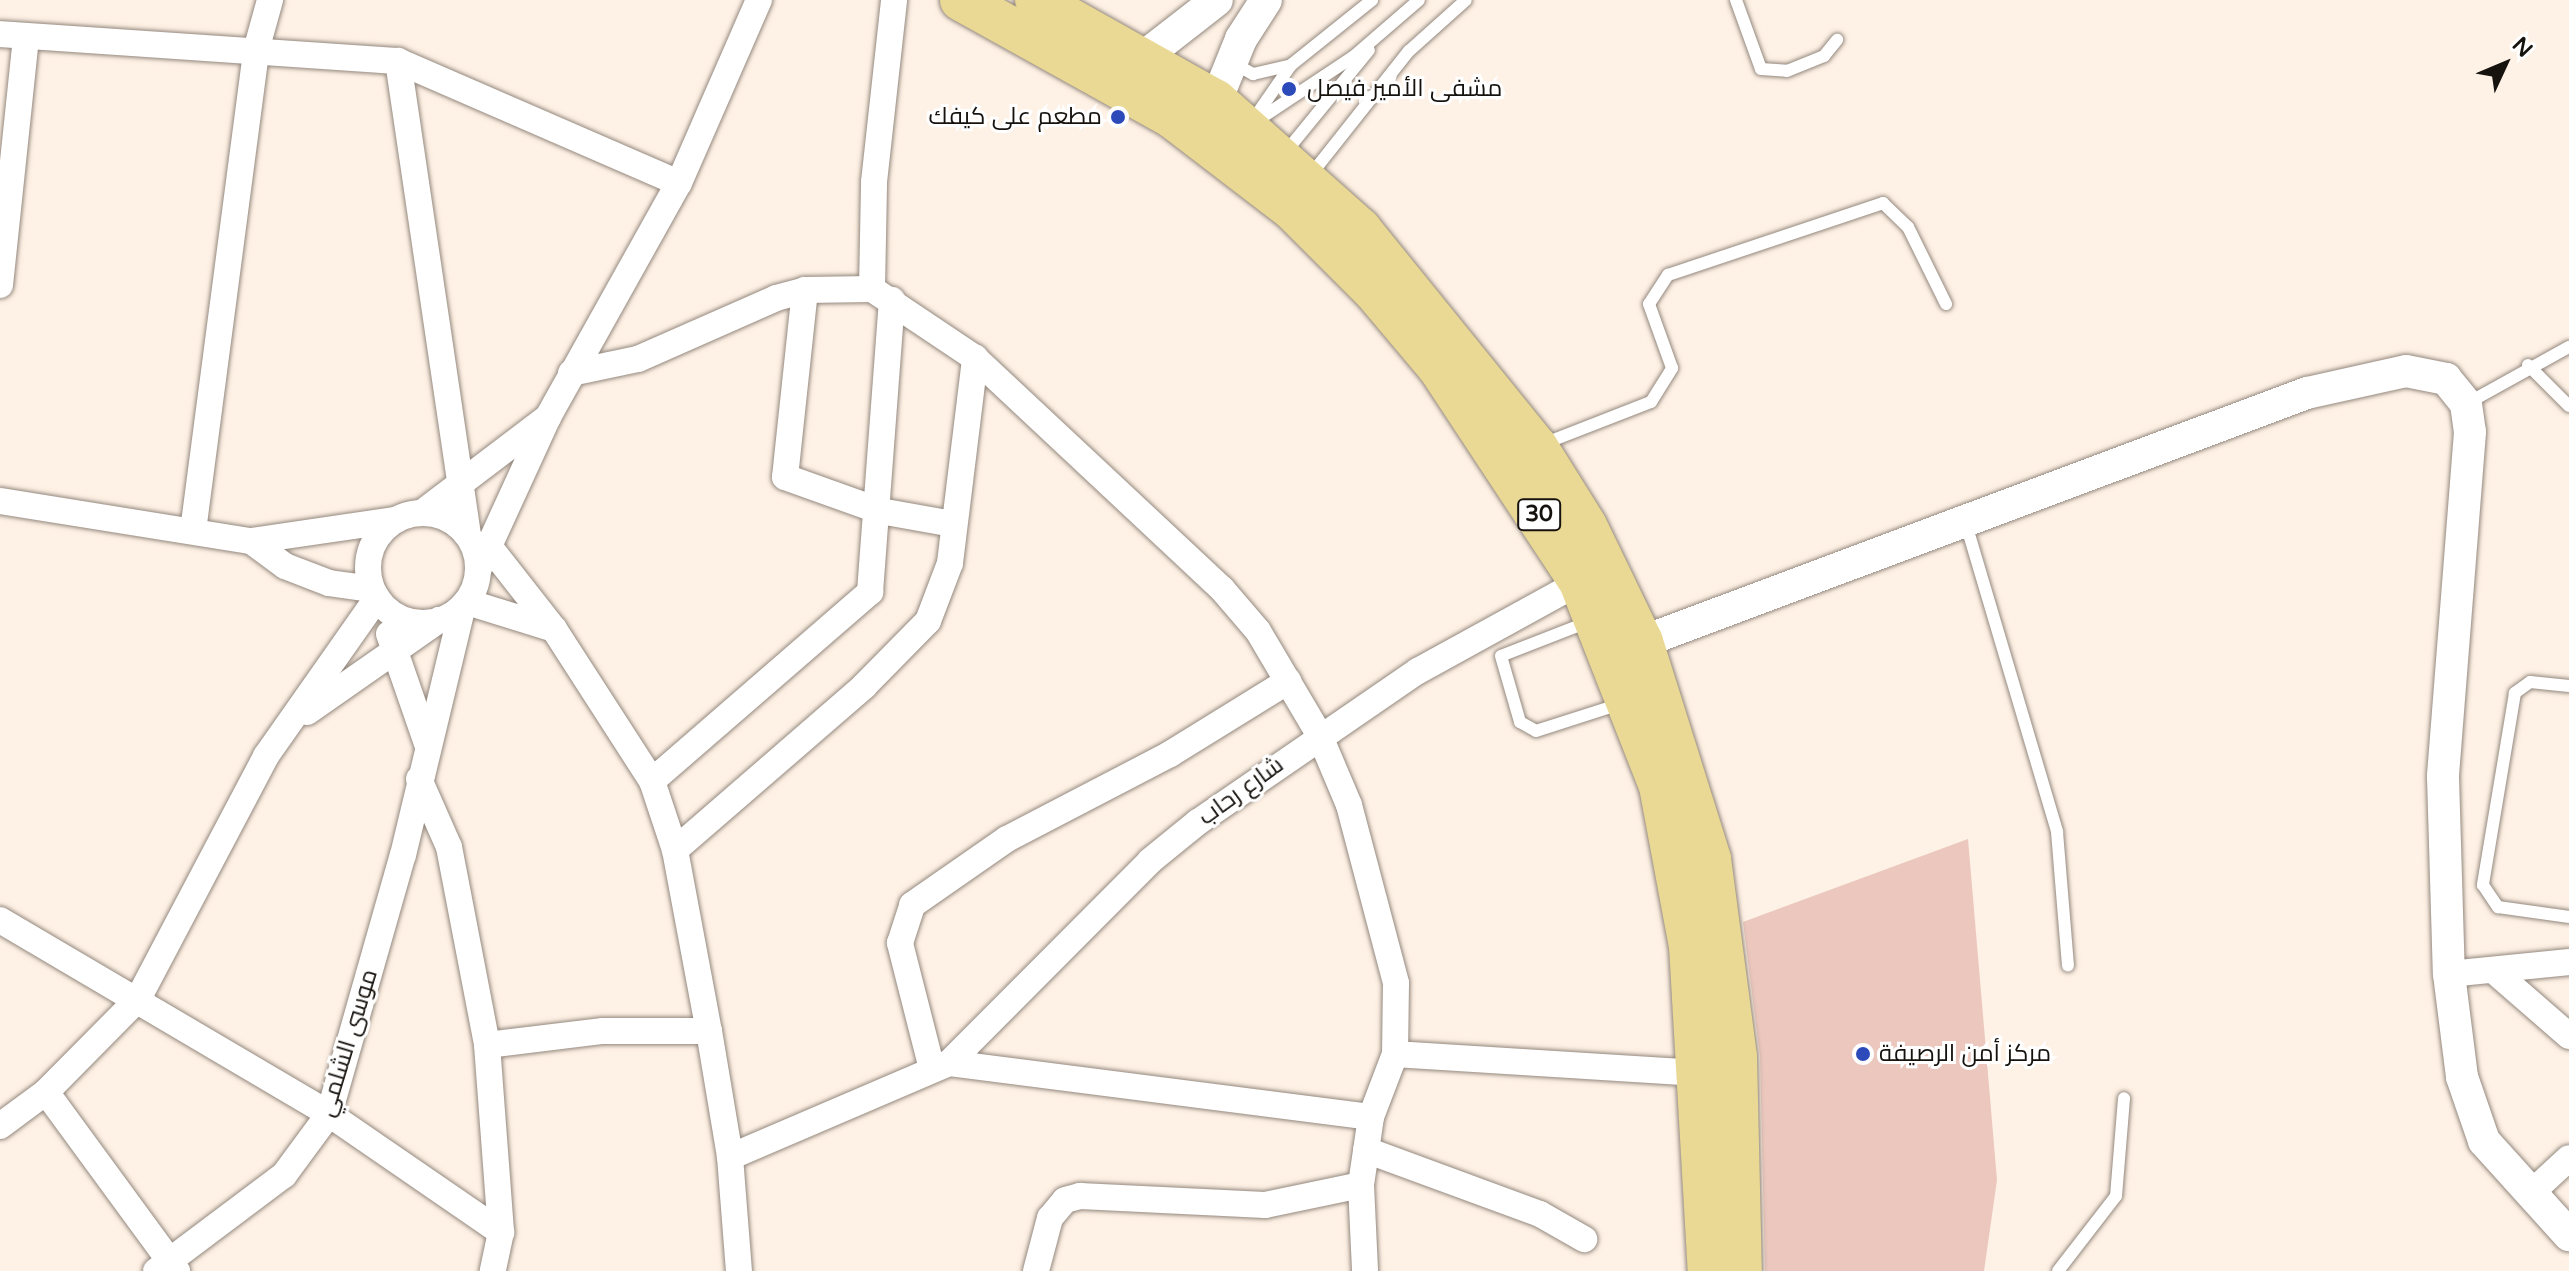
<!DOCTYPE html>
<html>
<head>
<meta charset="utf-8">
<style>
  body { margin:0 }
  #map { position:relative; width:2569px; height:1271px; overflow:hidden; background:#fef1e5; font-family:"Varela Round",Cairo,sans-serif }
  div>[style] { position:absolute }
  .building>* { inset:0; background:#ebc7be }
  .roads { filter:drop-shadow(0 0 2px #94887e) drop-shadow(0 0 2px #94887e) }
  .service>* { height:12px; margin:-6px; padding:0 6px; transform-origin:6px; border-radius:6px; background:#fff }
  .minor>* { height:26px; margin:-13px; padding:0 13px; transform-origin:13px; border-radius:13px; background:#fff }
  .minor>.ring { margin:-13px; padding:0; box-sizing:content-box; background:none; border:26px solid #fff; border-radius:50% }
  .tertiary>* { height:32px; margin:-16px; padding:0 16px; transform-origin:16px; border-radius:16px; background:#fff }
  .primary>* { height:42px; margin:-21px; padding:0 21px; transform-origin:21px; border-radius:21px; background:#e9d995 }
  .dots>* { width:22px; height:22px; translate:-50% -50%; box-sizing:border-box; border:4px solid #fff; border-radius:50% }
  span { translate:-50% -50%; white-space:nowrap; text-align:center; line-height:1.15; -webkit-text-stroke:6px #fff; paint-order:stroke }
  .shield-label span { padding:2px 6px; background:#fff; border:2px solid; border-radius:6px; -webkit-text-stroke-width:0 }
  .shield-label { font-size:22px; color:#16120e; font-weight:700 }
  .poi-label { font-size:24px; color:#16120e }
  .left { translate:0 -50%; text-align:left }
  .right { translate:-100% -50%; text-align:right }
  .street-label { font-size:24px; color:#16120e }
  .north { position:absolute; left:2465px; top:24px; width:80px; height:80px; -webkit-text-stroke:6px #fff; paint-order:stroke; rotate:46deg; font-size:22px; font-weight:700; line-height:32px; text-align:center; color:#16120e }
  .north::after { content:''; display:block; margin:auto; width:28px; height:36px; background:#16120e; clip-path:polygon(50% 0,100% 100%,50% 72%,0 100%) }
</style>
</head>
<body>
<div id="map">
  <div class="building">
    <div style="clip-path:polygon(1968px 839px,1997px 1180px,1984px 1271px,1765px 1271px,1760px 1056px,1743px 922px)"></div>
  </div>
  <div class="roads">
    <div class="service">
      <div style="left:1736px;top:0;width:73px;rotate:70.1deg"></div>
      <div style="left:1761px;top:69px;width:26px;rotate:4deg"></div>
      <div style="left:1787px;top:71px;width:40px;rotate:-22deg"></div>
      <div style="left:1824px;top:56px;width:21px;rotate:-51deg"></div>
      <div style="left:1235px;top:64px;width:21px;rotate:29deg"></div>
      <div style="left:1253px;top:74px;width:39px;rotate:-13deg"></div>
      <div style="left:1253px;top:120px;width:67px;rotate:-55.4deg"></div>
      <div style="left:1291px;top:65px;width:104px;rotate:-38.7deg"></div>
      <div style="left:1252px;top:124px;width:121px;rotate:-33.6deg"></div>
      <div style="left:1353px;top:57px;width:87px;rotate:-40.8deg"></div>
      <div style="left:1284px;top:154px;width:134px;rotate:-50.7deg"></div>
      <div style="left:1309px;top:177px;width:161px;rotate:-51.6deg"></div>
      <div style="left:1409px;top:51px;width:76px;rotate:-41.8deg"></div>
      <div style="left:2528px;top:365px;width:58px;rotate:45deg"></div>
      <div style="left:2466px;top:404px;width:118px;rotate:-29deg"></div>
      <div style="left:1543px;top:444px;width:116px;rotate:-21.3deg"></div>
      <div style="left:1651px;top:402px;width:40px;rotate:-58deg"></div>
      <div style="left:1672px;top:368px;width:68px;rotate:-109.8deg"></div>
      <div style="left:1649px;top:304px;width:35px;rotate:-57deg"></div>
      <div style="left:1668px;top:275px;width:227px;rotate:-18.5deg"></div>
      <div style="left:1883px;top:203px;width:35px;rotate:44deg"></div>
      <div style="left:1908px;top:227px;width:86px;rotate:63.7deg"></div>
      <div style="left:1966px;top:524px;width:321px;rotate:73.5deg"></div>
      <div style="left:2057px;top:832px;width:134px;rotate:85.3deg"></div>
      <div style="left:1588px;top:622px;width:93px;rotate:158.7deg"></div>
      <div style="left:1501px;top:656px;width:69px;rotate:73.9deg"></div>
      <div style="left:1520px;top:722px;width:18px;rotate:29deg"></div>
      <div style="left:1536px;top:731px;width:88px;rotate:-17.8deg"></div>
      <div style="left:2569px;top:686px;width:39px;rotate:-174deg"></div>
      <div style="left:2530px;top:682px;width:19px;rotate:144deg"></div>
      <div style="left:2515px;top:693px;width:195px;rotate:99.5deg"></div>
      <div style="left:2483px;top:885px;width:27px;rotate:56deg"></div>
      <div style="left:2498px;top:907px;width:72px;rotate:8deg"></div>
      <div style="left:2058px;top:1271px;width:95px;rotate:-52.3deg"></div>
      <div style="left:2116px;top:1196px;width:98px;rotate:-85.3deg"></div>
    </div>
    <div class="minor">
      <div style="left:0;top:34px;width:399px;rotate:3.9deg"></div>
      <div style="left:398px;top:61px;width:306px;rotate:23.5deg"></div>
      <div style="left:398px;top:61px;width:479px;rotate:81.6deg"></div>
      <div style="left:0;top:285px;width:247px;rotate:-84deg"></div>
      <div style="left:872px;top:289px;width:107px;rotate:-88.9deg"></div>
      <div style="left:874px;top:182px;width:183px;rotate:-83.7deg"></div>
      <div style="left:805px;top:290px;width:188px;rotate:96.1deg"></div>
      <div style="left:785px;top:477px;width:101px;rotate:19.7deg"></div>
      <div style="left:880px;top:511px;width:74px;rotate:10.1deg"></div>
      <div style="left:571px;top:373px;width:68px;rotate:-11.8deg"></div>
      <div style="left:638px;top:359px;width:151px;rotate:-23.8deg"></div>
      <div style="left:776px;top:298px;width:30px;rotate:-15deg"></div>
      <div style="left:805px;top:290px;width:67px;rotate:-0.9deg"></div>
      <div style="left:872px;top:289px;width:124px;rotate:33.8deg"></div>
      <div style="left:975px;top:358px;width:338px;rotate:43.1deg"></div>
      <div style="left:1222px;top:589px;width:55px;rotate:49.4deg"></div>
      <div style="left:1258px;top:631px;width:120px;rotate:59.4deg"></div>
      <div style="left:1319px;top:734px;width:77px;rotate:67.1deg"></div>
      <div style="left:1349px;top:805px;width:184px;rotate:75.2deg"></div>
      <div style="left:1396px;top:983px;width:71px;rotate:90.8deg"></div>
      <div style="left:1395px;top:1054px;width:67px;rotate:110.9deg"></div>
      <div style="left:1371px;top:1117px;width:69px;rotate:98.4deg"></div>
      <div style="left:1361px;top:1185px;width:86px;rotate:87.3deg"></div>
      <div style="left:0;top:501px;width:254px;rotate:9.1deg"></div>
      <div style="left:423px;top:512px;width:157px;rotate:-37.2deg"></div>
      <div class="ring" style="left:368px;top:513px;width:84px;height:84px"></div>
      <div style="left:193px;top:531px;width:488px;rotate:-82.5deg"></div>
      <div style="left:257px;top:47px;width:49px;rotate:-74.5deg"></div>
      <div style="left:473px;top:544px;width:20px;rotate:18deg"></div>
      <div style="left:492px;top:550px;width:100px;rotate:51.9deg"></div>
      <div style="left:554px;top:629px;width:181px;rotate:57.2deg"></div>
      <div style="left:652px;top:781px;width:73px;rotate:71.6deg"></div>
      <div style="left:675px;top:850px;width:184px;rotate:79.4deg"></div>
      <div style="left:709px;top:1031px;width:128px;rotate:80.5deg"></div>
      <div style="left:730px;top:1157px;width:114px;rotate:85.5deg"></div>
      <div style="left:478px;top:570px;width:168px;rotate:-65.4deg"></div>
      <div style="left:548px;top:417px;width:268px;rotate:-60.8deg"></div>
      <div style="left:679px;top:183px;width:200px;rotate:-66.4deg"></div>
      <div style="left:372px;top:589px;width:43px;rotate:-172.1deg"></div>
      <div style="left:329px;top:583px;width:47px;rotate:-158.9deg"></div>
      <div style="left:285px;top:566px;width:42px;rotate:-143.7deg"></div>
      <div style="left:251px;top:541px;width:146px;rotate:-8.3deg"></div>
      <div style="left:467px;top:602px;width:91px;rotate:17.2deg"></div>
      <div style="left:389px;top:634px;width:116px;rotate:70.9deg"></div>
      <div style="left:307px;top:712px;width:161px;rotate:-34.9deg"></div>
      <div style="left:419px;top:779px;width:74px;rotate:66.2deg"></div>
      <div style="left:449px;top:847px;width:202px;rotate:79.1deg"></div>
      <div style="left:487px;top:1045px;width:188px;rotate:85.7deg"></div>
      <div style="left:501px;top:1232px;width:40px;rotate:102deg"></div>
      <div style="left:652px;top:781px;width:289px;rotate:-40.9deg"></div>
      <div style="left:870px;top:592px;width:293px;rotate:-85.7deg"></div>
      <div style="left:675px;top:850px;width:250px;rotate:-40.9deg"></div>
      <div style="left:864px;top:686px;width:91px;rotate:-45.4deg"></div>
      <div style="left:928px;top:621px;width:62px;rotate:-69.2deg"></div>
      <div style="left:950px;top:563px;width:207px;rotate:-83deg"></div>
      <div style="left:0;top:920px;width:382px;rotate:30.5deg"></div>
      <div style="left:329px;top:1114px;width:209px;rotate:34.5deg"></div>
      <div style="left:2493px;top:970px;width:101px;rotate:41deg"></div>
      <div style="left:2449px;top:974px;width:121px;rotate:-5.7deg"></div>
      <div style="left:487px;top:1045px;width:117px;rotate:-6.9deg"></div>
      <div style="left:603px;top:1031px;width:106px"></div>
      <div style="left:1395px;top:1054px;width:307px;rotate:3.6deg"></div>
      <div style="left:949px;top:1063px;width:285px;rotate:-45.1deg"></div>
      <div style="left:1150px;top:861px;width:62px;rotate:-39.1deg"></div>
      <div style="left:1198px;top:822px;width:267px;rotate:-34.5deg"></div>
      <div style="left:1418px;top:671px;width:185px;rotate:-28.8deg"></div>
      <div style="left:931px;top:1065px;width:126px;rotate:-104.3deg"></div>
      <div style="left:900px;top:943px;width:40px;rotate:-72deg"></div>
      <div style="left:912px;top:905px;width:116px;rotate:-34.8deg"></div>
      <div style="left:1007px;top:839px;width:184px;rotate:-27.5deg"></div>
      <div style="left:1170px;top:754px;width:139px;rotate:-31.7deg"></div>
      <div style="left:46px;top:1092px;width:222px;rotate:53.8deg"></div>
      <div style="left:0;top:1126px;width:57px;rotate:-36.5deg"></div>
      <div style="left:46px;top:1092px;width:131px;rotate:-45.3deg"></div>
      <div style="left:138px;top:999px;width:275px;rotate:-62.2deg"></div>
      <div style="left:266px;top:756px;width:193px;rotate:-54.9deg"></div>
      <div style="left:1366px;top:1150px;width:185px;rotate:20.2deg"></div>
      <div style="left:1540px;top:1214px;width:51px;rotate:29.6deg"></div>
      <div style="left:730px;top:1157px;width:238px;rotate:-23.2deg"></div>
      <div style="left:949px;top:1063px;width:425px;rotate:7.3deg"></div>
      <div style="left:2529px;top:1195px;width:54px;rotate:-42.8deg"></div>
      <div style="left:156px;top:1271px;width:160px;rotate:-36.9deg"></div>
      <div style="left:284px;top:1175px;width:76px;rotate:-53.6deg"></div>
      <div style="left:329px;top:1114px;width:269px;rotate:-74.1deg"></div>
      <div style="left:403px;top:855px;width:256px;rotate:-76.5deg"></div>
      <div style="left:1036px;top:1271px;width:55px;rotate:-75.2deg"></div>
      <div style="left:1050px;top:1218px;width:23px;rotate:-50deg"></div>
      <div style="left:1065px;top:1200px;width:16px;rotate:-15deg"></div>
      <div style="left:1080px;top:1196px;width:185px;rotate:2.8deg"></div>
      <div style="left:1265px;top:1205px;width:98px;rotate:-11.8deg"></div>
    </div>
    <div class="tertiary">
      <div style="left:1145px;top:56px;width:91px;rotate:-37.9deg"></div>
      <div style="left:1216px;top:101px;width:67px;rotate:-68deg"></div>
      <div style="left:1241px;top:39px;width:46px;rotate:-57.3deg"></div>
      <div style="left:1642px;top:642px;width:710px;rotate:-20.53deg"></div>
      <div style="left:2307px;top:393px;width:101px;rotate:-12.5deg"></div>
      <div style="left:2406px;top:371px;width:41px;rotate:11.3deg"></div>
      <div style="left:2446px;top:379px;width:32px;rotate:51deg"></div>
      <div style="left:2466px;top:404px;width:28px;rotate:82deg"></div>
      <div style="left:2470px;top:432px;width:346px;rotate:94.5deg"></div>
      <div style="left:2443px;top:777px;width:197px;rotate:88.3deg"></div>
      <div style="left:2449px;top:974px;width:104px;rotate:82.8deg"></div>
      <div style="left:2462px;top:1077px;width:68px;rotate:71deg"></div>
      <div style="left:2484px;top:1141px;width:127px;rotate:47.9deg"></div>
    </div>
    <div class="primary">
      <div style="left:961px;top:0;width:241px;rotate:29deg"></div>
      <div style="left:1172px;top:117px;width:151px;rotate:37.5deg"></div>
      <div style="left:1292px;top:209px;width:117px;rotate:45deg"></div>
      <div style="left:1375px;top:292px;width:99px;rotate:49.9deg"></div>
      <div style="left:1439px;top:368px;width:256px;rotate:56.6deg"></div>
      <div style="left:1580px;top:582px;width:219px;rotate:68.6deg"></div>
      <div style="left:1660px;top:786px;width:163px;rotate:79.4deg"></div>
      <div style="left:1690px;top:946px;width:326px;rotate:86.7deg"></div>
      <div style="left:1036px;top:0;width:206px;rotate:29.3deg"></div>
      <div style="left:1216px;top:101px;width:193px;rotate:41.6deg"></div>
      <div style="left:1360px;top:229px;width:279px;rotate:51deg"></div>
      <div style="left:1536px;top:446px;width:94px;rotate:58deg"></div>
      <div style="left:1586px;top:526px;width:129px;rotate:64.2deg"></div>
      <div style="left:1642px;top:642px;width:227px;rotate:72.6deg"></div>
      <div style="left:1710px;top:859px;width:200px;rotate:82.5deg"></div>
      <div style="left:1736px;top:1057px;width:214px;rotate:88.7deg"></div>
    </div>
  </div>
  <div class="dots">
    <div style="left:1289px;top:89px;background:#2d4abb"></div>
    <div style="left:1118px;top:117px;background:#2d4abb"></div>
    <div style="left:1863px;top:1054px;background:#2d4abb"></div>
  </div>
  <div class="shield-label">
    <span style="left:1539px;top:515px">30</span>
  </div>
  <div class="poi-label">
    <span class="left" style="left:1307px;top:89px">مشفى الأمير فيصل</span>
    <span class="right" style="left:1102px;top:117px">مطعم على كيفك</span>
    <span class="left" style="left:1879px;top:1054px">مركز أمن الرصيفة</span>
  </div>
  <div class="street-label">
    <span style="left:1241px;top:791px;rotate:-36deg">شارع رحاب</span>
    <span style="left:348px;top:1043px;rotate:-73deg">موسى الشلمي</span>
  </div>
  <div class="north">N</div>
</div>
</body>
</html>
